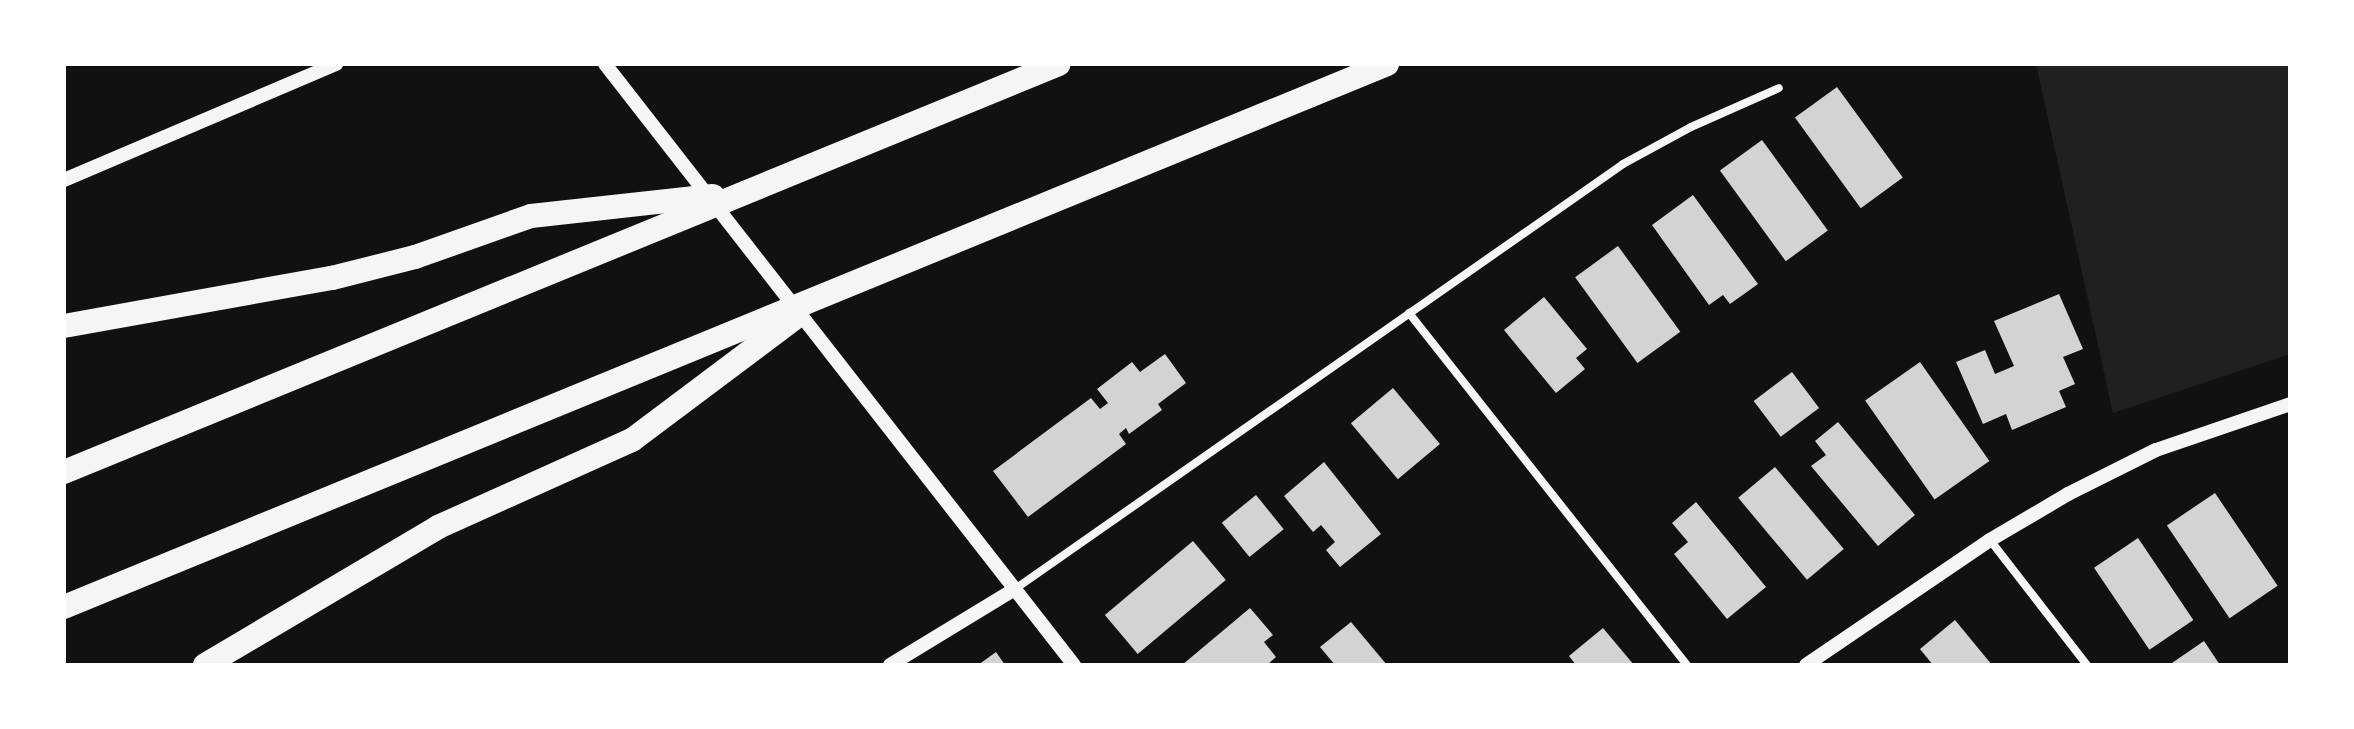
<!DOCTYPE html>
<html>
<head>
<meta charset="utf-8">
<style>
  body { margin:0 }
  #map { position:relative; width:2354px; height:729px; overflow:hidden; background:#111; font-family:Poppins,sans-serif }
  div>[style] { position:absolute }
  .green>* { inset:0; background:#202020 }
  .building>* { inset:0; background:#d3d3d3; transform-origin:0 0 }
  .minor>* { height:8px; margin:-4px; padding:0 4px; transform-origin:4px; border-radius:4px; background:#f5f5f5 }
  .tertiary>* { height:14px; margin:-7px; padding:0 7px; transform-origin:7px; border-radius:7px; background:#f5f5f5 }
  .motorway>* { height:24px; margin:-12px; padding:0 12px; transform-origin:12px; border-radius:12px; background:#f5f5f5 }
  span { translate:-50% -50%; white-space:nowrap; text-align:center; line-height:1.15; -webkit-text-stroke:6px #fff; paint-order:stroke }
  .frame { position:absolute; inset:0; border:66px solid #fff; pointer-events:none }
</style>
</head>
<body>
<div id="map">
  <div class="green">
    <div style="clip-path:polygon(2036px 64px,2290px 64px,2290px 354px,2113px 413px)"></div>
  </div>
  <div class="building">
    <div style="left:1837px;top:87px;width:112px;height:52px;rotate:54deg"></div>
    <div style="left:1762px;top:140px;width:112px;height:52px;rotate:54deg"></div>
    <div style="clip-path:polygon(1693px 195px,1758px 284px,1730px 304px,1723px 295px,1709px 305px,1652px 225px)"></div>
    <div style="left:1618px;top:246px;width:106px;height:53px;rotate:54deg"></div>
    <div style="clip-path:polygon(2059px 294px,2083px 349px,2063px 357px,2075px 384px,2059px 391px,2066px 407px,2012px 430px,2006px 414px,1983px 424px,1956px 362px,1985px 350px,1995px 374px,2014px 366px,1994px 321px)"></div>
    <div style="clip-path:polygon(1544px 297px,1587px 349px,1576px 358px,1585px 369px,1556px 393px,1504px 330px)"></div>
    <div style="clip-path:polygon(1165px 354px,1186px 383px,1158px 404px,1162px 410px,1129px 434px,1126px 428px,1119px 434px,1126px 444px,1028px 517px,993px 471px,1091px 398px,1100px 409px,1108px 403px,1097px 389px,1132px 362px,1140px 372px)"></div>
    <div style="left:1920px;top:362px;width:121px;height:67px;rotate:55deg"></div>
    <div style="left:1792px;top:372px;width:45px;height:48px;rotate:53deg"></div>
    <div style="left:1393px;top:388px;width:73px;height:55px;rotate:50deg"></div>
    <div style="clip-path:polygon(1838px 422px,1915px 515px,1878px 546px,1811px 466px,1826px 455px,1815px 441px)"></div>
    <div style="clip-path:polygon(1324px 462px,1381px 534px,1340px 567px,1326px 550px,1335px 542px,1321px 525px,1313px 532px,1284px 496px)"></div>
    <div style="left:1775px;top:467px;width:107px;height:48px;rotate:50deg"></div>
    <div style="left:2215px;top:493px;width:112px;height:58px;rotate:56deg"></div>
    <div style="left:1256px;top:495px;width:44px;height:44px;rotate:51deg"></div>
    <div style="clip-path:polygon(1696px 502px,1766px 587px,1727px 619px,1674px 554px,1688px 542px,1672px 523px)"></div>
    <div style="left:2138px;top:538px;width:99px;height:53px;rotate:56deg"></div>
    <div style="left:1193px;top:541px;width:51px;height:115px;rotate:50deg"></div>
    <div style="clip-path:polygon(1250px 608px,1273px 635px,1264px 642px,1276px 657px,1267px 665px,1182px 665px)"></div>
    <div style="clip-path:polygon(1955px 620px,1992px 665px,1933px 665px,1920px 649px)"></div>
    <div style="clip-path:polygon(1351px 622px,1387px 665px,1335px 665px,1320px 647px)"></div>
    <div style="clip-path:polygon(1603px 628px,1634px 665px,1576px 665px,1569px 656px)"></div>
    <div style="clip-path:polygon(2204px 641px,2220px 665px,2169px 665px)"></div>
    <div style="clip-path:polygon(996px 652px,1005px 665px,978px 665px)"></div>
  </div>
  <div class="minor">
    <div style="left:1409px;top:313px;width:449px;rotate:51.7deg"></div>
    <div style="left:1990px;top:540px;width:158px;rotate:52.2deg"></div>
    <div style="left:1015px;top:589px;width:742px;rotate:-34.95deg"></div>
    <div style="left:1623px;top:164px;width:77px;rotate:-28.6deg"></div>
    <div style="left:1691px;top:127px;width:96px;rotate:-23.9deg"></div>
  </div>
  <div class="tertiary">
    <div style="left:605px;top:64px;width:762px;rotate:52.03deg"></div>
    <div style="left:64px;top:180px;width:296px;rotate:-23.1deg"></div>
    <div style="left:890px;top:665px;width:146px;rotate:-31.3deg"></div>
    <div style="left:1806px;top:665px;width:222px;rotate:-34.2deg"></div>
    <div style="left:1990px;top:540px;width:91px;rotate:-30.5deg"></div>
    <div style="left:2068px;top:494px;width:98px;rotate:-26.6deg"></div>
    <div style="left:2156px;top:450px;width:142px;rotate:-18.9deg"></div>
  </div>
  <div class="motorway">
    <div style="left:64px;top:326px;width:272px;rotate:-10.2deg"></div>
    <div style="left:332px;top:278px;width:86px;rotate:-14.2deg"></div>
    <div style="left:415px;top:257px;width:123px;rotate:-19.5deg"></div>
    <div style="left:531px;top:216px;width:183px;rotate:-6.3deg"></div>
    <div style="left:64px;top:472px;width:1075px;rotate:-22.3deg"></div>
    <div style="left:64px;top:607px;width:1430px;rotate:-22.31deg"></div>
    <div style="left:205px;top:665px;width:271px;rotate:-30.6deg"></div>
    <div style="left:438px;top:527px;width:213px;rotate:-24.2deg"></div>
    <div style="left:632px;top:440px;width:206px;rotate:-36.9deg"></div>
  </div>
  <div class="frame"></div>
</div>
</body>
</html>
